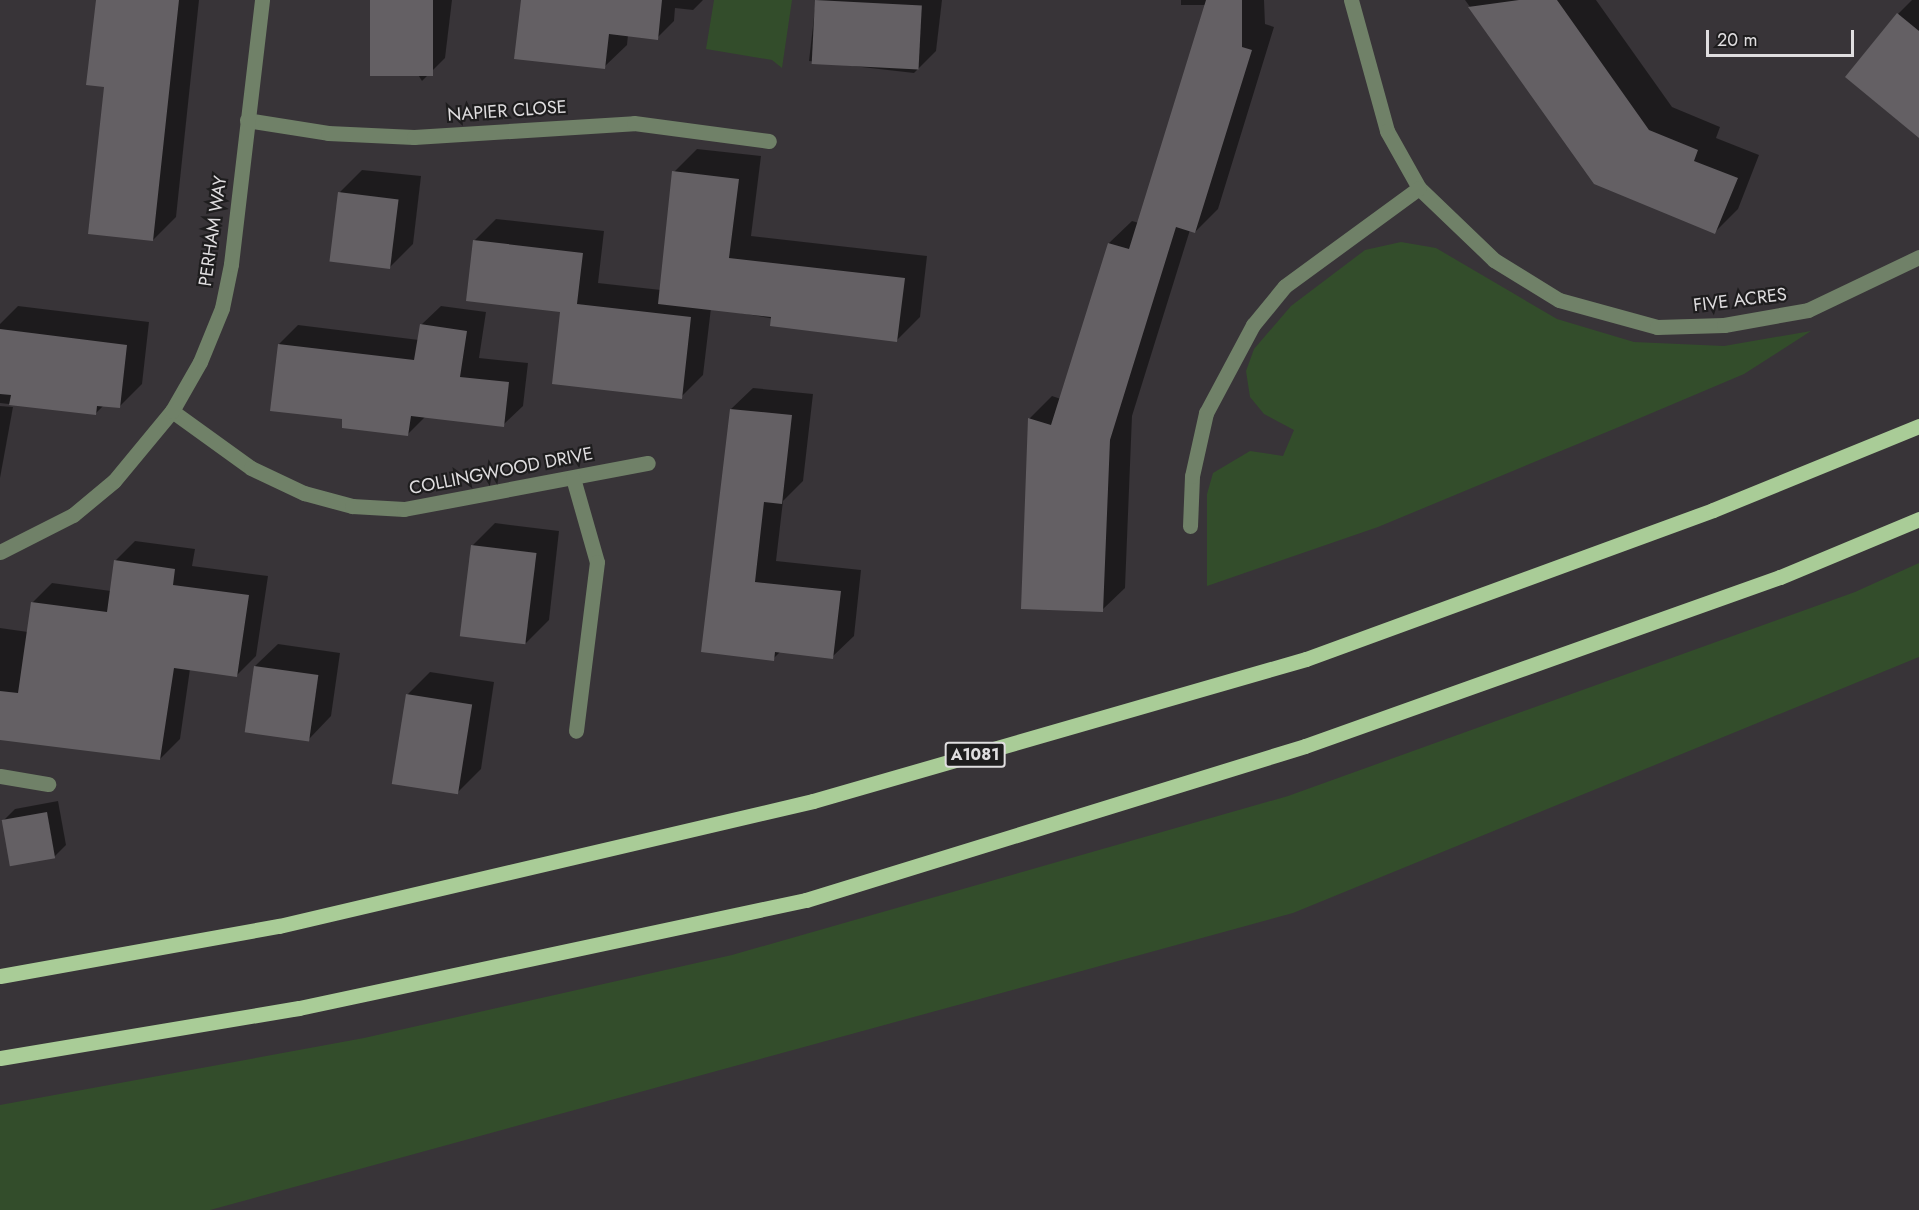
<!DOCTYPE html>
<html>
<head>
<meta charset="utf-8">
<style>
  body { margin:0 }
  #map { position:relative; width:1919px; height:1210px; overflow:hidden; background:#383438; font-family:Jost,sans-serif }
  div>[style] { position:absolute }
  .green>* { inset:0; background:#334d2b }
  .shadow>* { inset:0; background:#0007 }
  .building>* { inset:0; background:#646064; transform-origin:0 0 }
  .minor>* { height:15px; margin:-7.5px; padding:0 7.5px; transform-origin:7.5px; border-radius:7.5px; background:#708168 }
  .major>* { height:15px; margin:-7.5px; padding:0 7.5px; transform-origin:7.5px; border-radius:7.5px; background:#a9cc97 }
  span { translate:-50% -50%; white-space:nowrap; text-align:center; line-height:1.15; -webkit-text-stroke:4.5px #1e1d1e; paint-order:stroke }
  .shield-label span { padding:2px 4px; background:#1e1d1e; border:2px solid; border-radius:4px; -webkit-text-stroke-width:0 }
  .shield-label { font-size:16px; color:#e0dee0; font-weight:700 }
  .street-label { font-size:18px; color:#e0dee0 }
  .scale { position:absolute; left:1706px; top:30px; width:148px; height:27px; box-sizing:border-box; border:3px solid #e0dee0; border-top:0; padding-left:8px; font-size:18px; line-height:21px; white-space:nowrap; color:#e0dee0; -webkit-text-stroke:4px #1e1d1e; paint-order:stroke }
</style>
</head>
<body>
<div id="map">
  <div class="green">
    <div style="clip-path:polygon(714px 0,792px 0,782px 68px,772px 60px,706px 49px)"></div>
    <div style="clip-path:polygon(1401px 242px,1436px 248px,1557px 319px,1634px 342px,1724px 346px,1811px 331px,1744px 374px,1614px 429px,1378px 527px,1207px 586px,1207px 494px,1213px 473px,1250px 451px,1283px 456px,1294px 430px,1264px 414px,1250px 397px,1246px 371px,1254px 349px,1291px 306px,1365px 250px)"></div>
    <div style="clip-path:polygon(1919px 563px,1919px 657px,1293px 913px,210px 1210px,0 1210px,0 1105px,364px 1038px,732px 955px,1288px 796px,1855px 592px)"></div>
  </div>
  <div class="shadow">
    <div style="clip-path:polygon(97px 0,199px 0,176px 217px,153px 240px,106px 86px)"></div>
    <div style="clip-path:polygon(372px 0,452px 0,445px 58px,422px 81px)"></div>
    <div style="clip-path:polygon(523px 0,703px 0,693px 10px,675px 8px,674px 21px,657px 38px,628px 35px,627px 45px,604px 67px)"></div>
    <div style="clip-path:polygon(816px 0,942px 0,936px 51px,914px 73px,809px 61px)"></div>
    <div style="clip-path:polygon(1181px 0,1264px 0,1265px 24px,1274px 27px,1218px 209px,1195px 232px,1190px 230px,1132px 416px,1125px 588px,1102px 610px,1029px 419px,1052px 396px,1061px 399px,1109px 243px,1132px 221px,1139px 223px,1207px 5px,1181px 5px)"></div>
    <div style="clip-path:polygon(1465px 0,1596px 0,1672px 107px,1720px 127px,1716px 138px,1759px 155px,1738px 209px,1715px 232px,1595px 182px)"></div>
    <div style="clip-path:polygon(1912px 0,1919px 0,1919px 128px,1898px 14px)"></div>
    <div style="clip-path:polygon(697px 149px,761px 156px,751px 236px,927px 256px,920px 317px,897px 340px,711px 308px,703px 375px,681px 397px,474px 241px,496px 219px,604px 231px,598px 283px,661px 290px,674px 172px)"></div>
    <div style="clip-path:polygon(362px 170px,421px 176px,413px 244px,390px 267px,340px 192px)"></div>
    <div style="clip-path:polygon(18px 306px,149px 322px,142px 384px,119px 407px,104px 405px,95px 414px,0 403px,0 324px)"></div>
    <div style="clip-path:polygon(441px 306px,486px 312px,479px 358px,528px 363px,523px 406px,503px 425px,426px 416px,408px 434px,344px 417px,279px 344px,298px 325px,419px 340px,421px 325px)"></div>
    <div style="clip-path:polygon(753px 388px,813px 394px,803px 481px,783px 501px,776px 561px,861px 570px,854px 636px,832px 657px,781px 651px,773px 659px,703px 651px,731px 409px)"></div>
    <div style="clip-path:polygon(0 406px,13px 407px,0 478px)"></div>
    <div style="clip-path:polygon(495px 523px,559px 531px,549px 620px,526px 643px,472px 546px)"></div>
    <div style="clip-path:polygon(135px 541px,195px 549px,192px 566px,268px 576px,256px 656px,236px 676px,190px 669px,180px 739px,160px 759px,0 739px,0 628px,28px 632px,32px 603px,52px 583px,111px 591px,115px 561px)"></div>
    <div style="clip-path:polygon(278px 644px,340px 653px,331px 716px,309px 739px,255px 666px)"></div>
    <div style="clip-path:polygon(430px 672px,494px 682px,481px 769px,458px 792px,407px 695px)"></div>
    <div style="clip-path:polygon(58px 801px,66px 845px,54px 857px,4px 820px,15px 809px)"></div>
  </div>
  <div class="building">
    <div style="clip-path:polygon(96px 0,179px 0,153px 241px,88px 234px,104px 87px,86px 85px)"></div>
    <div style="left:370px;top:0;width:63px;height:76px"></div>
    <div style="clip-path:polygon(521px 0,662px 0,658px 40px,609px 34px,605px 69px,514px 59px)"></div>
    <div style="left:815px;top:0;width:107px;height:64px;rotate:3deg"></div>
    <div style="clip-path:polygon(1206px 0,1242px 0,1242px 47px,1252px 50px,1195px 233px,1176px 227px,1110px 440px,1103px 612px,1021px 609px,1028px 418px,1051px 425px,1108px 243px,1129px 249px)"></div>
    <div style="clip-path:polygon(1519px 0,1557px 0,1649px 130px,1698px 150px,1694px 161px,1738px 178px,1715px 234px,1594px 184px,1468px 7px)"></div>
    <div style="clip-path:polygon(1897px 13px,1919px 31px,1919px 138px,1845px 77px)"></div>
    <div style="clip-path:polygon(672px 171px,739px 179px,729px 258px,905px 278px,897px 342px,770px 326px,771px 317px,658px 304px)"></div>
    <div style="left:338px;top:192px;width:61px;height:70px;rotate:7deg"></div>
    <div style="clip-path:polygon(473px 240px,583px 253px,577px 304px,691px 317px,682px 399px,552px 384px,560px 312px,466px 301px)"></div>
    <div style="clip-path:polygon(420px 324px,467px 331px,460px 377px,509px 382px,504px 427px,411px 416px,408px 436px,342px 428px,342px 419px,270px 411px,278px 344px,414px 360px)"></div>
    <div style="clip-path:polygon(0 329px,127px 345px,120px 408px,97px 406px,96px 415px,9px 405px,11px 395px,0 394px)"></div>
    <div style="clip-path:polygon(730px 409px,792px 415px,782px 504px,764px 502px,755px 582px,841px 591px,833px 659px,775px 652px,774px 661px,701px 652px)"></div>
    <div style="left:471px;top:545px;width:66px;height:92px;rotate:7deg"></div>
    <div style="clip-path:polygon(114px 560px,175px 569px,173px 585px,249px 595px,237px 677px,174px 668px,160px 760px,0 740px,0 691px,18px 693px,31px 602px,107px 612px)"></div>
    <div style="left:254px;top:666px;width:65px;height:67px;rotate:8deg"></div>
    <div style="left:406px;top:694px;width:67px;height:91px;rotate:9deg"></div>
    <div style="left:47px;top:812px;width:47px;height:46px;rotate:80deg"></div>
  </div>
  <div class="minor">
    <div style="left:1351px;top:0;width:136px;rotate:74.6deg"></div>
    <div style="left:1387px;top:131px;width:65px;rotate:60.7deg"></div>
    <div style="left:1419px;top:188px;width:104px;rotate:43.8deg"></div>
    <div style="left:1494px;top:260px;width:76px;rotate:31.6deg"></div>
    <div style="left:1559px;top:300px;width:102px;rotate:15.4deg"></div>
    <div style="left:1657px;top:327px;width:67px;rotate:-1.7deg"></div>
    <div style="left:1724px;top:325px;width:85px;rotate:-10.1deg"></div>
    <div style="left:1808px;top:310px;width:123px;rotate:-25.5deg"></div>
    <div style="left:247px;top:120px;width:82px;rotate:9.1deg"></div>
    <div style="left:328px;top:133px;width:86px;rotate:2.7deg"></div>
    <div style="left:414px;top:137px;width:220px;rotate:-3.6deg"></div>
    <div style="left:634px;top:123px;width:136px;rotate:7.6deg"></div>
    <div style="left:172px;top:411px;width:97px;rotate:35.8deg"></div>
    <div style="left:251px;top:468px;width:59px;rotate:25.3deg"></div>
    <div style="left:304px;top:493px;width:50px;rotate:15.2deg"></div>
    <div style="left:352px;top:506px;width:52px;rotate:3.3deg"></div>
    <div style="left:404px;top:509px;width:248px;rotate:-10.7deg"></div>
    <div style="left:573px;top:478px;width:87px;rotate:74.1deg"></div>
    <div style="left:597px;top:562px;width:170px;rotate:97.1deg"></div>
    <div style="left:1190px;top:526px;width:50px;rotate:-87.7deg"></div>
    <div style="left:1192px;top:476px;width:65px;rotate:-77.5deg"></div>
    <div style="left:1206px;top:413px;width:100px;rotate:-61.9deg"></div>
    <div style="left:1253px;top:325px;width:50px;rotate:-50.6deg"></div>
    <div style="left:1285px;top:286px;width:166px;rotate:-36.2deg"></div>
    <div style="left:0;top:552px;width:82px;rotate:-26.9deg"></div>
    <div style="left:73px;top:515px;width:53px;rotate:-39.7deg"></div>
    <div style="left:114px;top:481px;width:91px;rotate:-50.4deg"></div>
    <div style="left:172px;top:411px;width:56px;rotate:-60.3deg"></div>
    <div style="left:200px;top:362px;width:58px;rotate:-67.8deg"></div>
    <div style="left:222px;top:308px;width:45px;rotate:-78.4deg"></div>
    <div style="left:231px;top:264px;width:266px;rotate:-83.3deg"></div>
    <div style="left:0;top:776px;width:49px;rotate:9.5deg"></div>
  </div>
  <div class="major">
    <div style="left:0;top:976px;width:283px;rotate:-10.2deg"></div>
    <div style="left:279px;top:926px;width:548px;rotate:-13.17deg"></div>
    <div style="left:813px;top:801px;width:513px;rotate:-16.07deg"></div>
    <div style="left:1306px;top:659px;width:433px;rotate:-20.1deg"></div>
    <div style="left:1713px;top:510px;width:222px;rotate:-22.2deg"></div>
    <div style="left:0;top:1058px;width:303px;rotate:-9.5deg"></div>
    <div style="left:299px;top:1008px;width:518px;rotate:-12.03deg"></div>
    <div style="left:806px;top:900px;width:522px;rotate:-17.15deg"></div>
    <div style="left:1305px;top:746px;width:504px;rotate:-19.59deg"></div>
    <div style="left:1780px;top:577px;width:151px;rotate:-22.6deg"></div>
  </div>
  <div class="shield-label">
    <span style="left:975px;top:755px">A1081</span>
  </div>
  <div class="street-label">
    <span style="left:507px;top:111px;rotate:-4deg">NAPIER CLOSE</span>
    <span style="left:213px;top:231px;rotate:-82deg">PERHAM WAY</span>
    <span style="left:1740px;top:300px;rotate:-7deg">FIVE ACRES</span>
    <span style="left:501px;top:471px;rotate:-11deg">COLLINGWOOD DRIVE</span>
  </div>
  <div class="scale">20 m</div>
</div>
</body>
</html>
